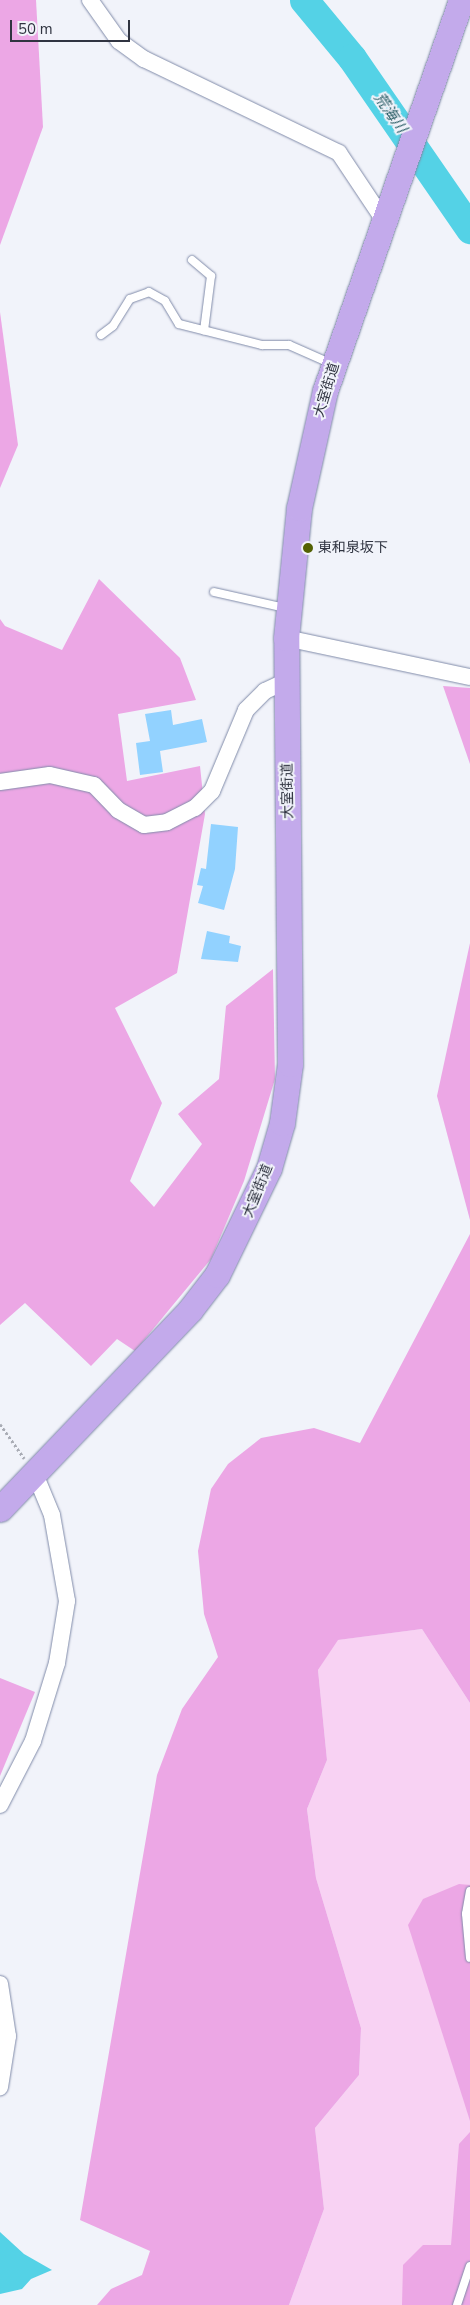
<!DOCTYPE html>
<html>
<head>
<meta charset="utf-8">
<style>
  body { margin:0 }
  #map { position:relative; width:470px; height:2305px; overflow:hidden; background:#f1f3fa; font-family:"Nunito Sans","Noto Sans JP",sans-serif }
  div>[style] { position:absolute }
  .green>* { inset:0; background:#f8d2f3 }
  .forest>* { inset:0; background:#eca7e5 }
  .water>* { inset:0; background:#54d2e6 }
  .river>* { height:29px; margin:-14.5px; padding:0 14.5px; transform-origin:14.5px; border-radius:14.5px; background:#54d2e6 }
  .building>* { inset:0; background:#92d2ff }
  .path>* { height:3px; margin-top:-1.5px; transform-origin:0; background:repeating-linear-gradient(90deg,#a9acb5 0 2.5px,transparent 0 5px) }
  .roads { filter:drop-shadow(0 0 1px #808ba9) drop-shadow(0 0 1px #808ba9) }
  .lane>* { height:8px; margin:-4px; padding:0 4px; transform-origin:4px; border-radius:4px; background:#fff }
  .street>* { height:16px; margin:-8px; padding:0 8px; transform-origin:8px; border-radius:8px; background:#fff }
  .primary>* { height:25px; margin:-12.5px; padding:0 12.5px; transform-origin:12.5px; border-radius:12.5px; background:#c3aaeb }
  .dots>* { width:14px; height:14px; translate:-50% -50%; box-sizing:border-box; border:2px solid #f1f3fa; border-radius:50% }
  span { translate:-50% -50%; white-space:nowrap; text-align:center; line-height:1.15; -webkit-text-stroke:4px #f1f3fa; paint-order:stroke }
  .street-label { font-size:14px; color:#303441 }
  .poi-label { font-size:14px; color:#303441 }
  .left { translate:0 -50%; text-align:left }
  .water-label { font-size:15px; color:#255a62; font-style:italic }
  .scale { position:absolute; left:10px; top:20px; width:120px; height:22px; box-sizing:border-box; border:2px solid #303441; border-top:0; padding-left:6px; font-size:15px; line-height:18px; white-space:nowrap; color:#303441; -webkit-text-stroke:4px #f1f3fa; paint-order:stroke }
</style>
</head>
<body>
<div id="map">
  <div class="green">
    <div style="clip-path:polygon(422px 1629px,470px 1703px,470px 2305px,289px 2305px,324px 2209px,315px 2128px,359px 2075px,361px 2028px,316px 1878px,307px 1809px,327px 1760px,318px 1670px,337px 1640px)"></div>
  </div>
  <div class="forest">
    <div style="clip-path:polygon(0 0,36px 0,43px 127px,0 245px)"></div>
    <div style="clip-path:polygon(0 312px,18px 445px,0 488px)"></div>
    <div style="clip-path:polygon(99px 579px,180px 658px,196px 700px,118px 714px,127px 781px,200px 766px,205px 814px,177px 973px,115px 1008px,162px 1103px,130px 1181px,154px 1207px,202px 1144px,178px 1114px,219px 1079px,226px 1006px,273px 969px,275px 1079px,244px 1181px,211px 1259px,135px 1351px,117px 1339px,91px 1366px,25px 1303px,0 1325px,0 619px,5px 626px,62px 650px)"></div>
    <div style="clip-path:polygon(443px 686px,470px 688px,470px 764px)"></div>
    <div style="clip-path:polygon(470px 943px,470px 1220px,437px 1096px)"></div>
    <div style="clip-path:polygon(470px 1234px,470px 1703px,422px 1629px,338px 1640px,318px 1670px,327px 1760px,307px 1809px,316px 1878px,361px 2028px,359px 2075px,315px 2128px,324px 2209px,289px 2305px,97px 2305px,111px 2289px,142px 2275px,150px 2251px,80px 2220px,157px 1775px,182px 1709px,218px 1657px,204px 1614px,198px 1551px,211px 1489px,228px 1464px,261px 1438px,314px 1428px,360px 1443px)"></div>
    <div style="clip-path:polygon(0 1678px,35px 1692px,0 1776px)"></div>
    <div style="clip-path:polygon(459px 1884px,470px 1885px,470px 2121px,408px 1925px,423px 1899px)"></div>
    <div style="clip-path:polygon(470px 2132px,470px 2305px,402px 2305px,403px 2265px,423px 2245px,451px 2245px,459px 2144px)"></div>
  </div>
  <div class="water">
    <div style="clip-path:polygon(0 2232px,24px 2254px,52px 2270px,31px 2279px,22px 2289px,0 2294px)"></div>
  </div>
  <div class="river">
    <div style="left:304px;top:0;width:75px;rotate:50.4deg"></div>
    <div style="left:352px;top:58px;width:208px;rotate:55.4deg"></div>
  </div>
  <div class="building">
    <div style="clip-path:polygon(171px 710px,173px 725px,202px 719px,207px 742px,160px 751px,163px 772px,140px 775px,136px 743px,150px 741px,145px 714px)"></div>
    <div style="clip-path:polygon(211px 824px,238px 827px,235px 869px,224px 910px,198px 903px,203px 886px,197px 885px,201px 868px,206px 869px)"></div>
    <div style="clip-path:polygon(207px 931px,230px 936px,229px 943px,241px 946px,238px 962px,201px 959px)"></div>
  </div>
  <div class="path">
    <div style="left:0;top:1424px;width:42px;rotate:54.8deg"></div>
  </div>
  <div class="roads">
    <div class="lane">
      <div style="left:192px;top:260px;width:25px;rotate:40deg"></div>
      <div style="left:211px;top:276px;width:55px;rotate:97.3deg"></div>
      <div style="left:101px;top:335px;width:15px;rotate:-37deg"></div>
      <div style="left:113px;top:326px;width:32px;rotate:-58deg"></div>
      <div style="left:130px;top:299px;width:20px;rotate:-20deg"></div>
      <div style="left:149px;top:292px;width:18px;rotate:29deg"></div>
      <div style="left:165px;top:301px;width:27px;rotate:59deg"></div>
      <div style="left:179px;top:324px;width:86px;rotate:14.2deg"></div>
      <div style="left:262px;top:345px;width:27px"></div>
      <div style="left:289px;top:345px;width:47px;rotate:23.8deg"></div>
      <div style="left:214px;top:592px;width:73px;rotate:12.7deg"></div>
      <div style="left:470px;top:1891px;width:23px;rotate:100deg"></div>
      <div style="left:466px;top:1914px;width:44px;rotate:84.8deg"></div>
      <div style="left:457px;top:2305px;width:41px;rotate:-71.6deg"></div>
    </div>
    <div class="street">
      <div style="left:90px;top:0;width:50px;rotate:54.7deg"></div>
      <div style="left:119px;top:41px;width:31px;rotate:36deg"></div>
      <div style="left:144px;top:59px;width:216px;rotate:25.7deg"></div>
      <div style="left:339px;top:153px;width:79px;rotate:56.3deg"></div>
      <div style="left:286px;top:638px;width:188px;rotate:12deg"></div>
      <div style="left:0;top:782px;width:50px;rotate:-8deg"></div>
      <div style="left:50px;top:775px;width:45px;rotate:12.8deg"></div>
      <div style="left:94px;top:785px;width:35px;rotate:46deg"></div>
      <div style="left:118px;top:810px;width:30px;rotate:30deg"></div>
      <div style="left:144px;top:825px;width:23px;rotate:-7deg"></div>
      <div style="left:167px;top:822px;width:31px;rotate:-27deg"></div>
      <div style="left:195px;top:808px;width:24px;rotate:-45deg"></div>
      <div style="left:212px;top:791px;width:88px;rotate:-67.2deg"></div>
      <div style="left:246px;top:710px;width:27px;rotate:-45deg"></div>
      <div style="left:265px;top:691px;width:23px;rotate:-25deg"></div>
      <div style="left:0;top:1805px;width:72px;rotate:-62.7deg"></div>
      <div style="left:33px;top:1741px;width:82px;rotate:-72.9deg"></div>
      <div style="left:57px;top:1663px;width:63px;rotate:-80.8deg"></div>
      <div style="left:67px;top:1601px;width:87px;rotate:-99.9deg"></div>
      <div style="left:52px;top:1515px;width:44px;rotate:-112.5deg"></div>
      <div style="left:0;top:1984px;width:53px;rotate:81.3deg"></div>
      <div style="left:8px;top:2036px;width:52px;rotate:98.9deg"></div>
    </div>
    <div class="primary">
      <div style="left:0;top:1509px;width:275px;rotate:-46.3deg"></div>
      <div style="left:190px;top:1310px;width:44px;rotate:-52.4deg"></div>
      <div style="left:217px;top:1275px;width:119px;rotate:-64.1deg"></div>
      <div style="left:269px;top:1168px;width:47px;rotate:-73.9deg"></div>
      <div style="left:282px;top:1123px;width:60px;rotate:-82.3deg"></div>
      <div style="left:290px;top:1064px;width:426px;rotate:-90.5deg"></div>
      <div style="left:286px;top:638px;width:131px;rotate:-84.3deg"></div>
      <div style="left:299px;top:508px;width:120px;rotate:-77.5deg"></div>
      <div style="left:325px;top:391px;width:414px;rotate:-70.8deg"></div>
    </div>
  </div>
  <div class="dots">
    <div style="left:308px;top:548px;background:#536103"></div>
  </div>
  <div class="street-label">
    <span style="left:327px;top:390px;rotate:-73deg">大室街道</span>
    <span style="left:288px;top:791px;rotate:-91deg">大室街道</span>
    <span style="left:258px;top:1191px;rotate:-68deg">大室街道</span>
  </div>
  <div class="poi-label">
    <span class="left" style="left:318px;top:548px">東和泉坂下</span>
  </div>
  <div class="water-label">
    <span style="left:390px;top:113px;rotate:55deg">荒海川</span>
  </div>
  <div class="scale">50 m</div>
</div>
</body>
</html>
